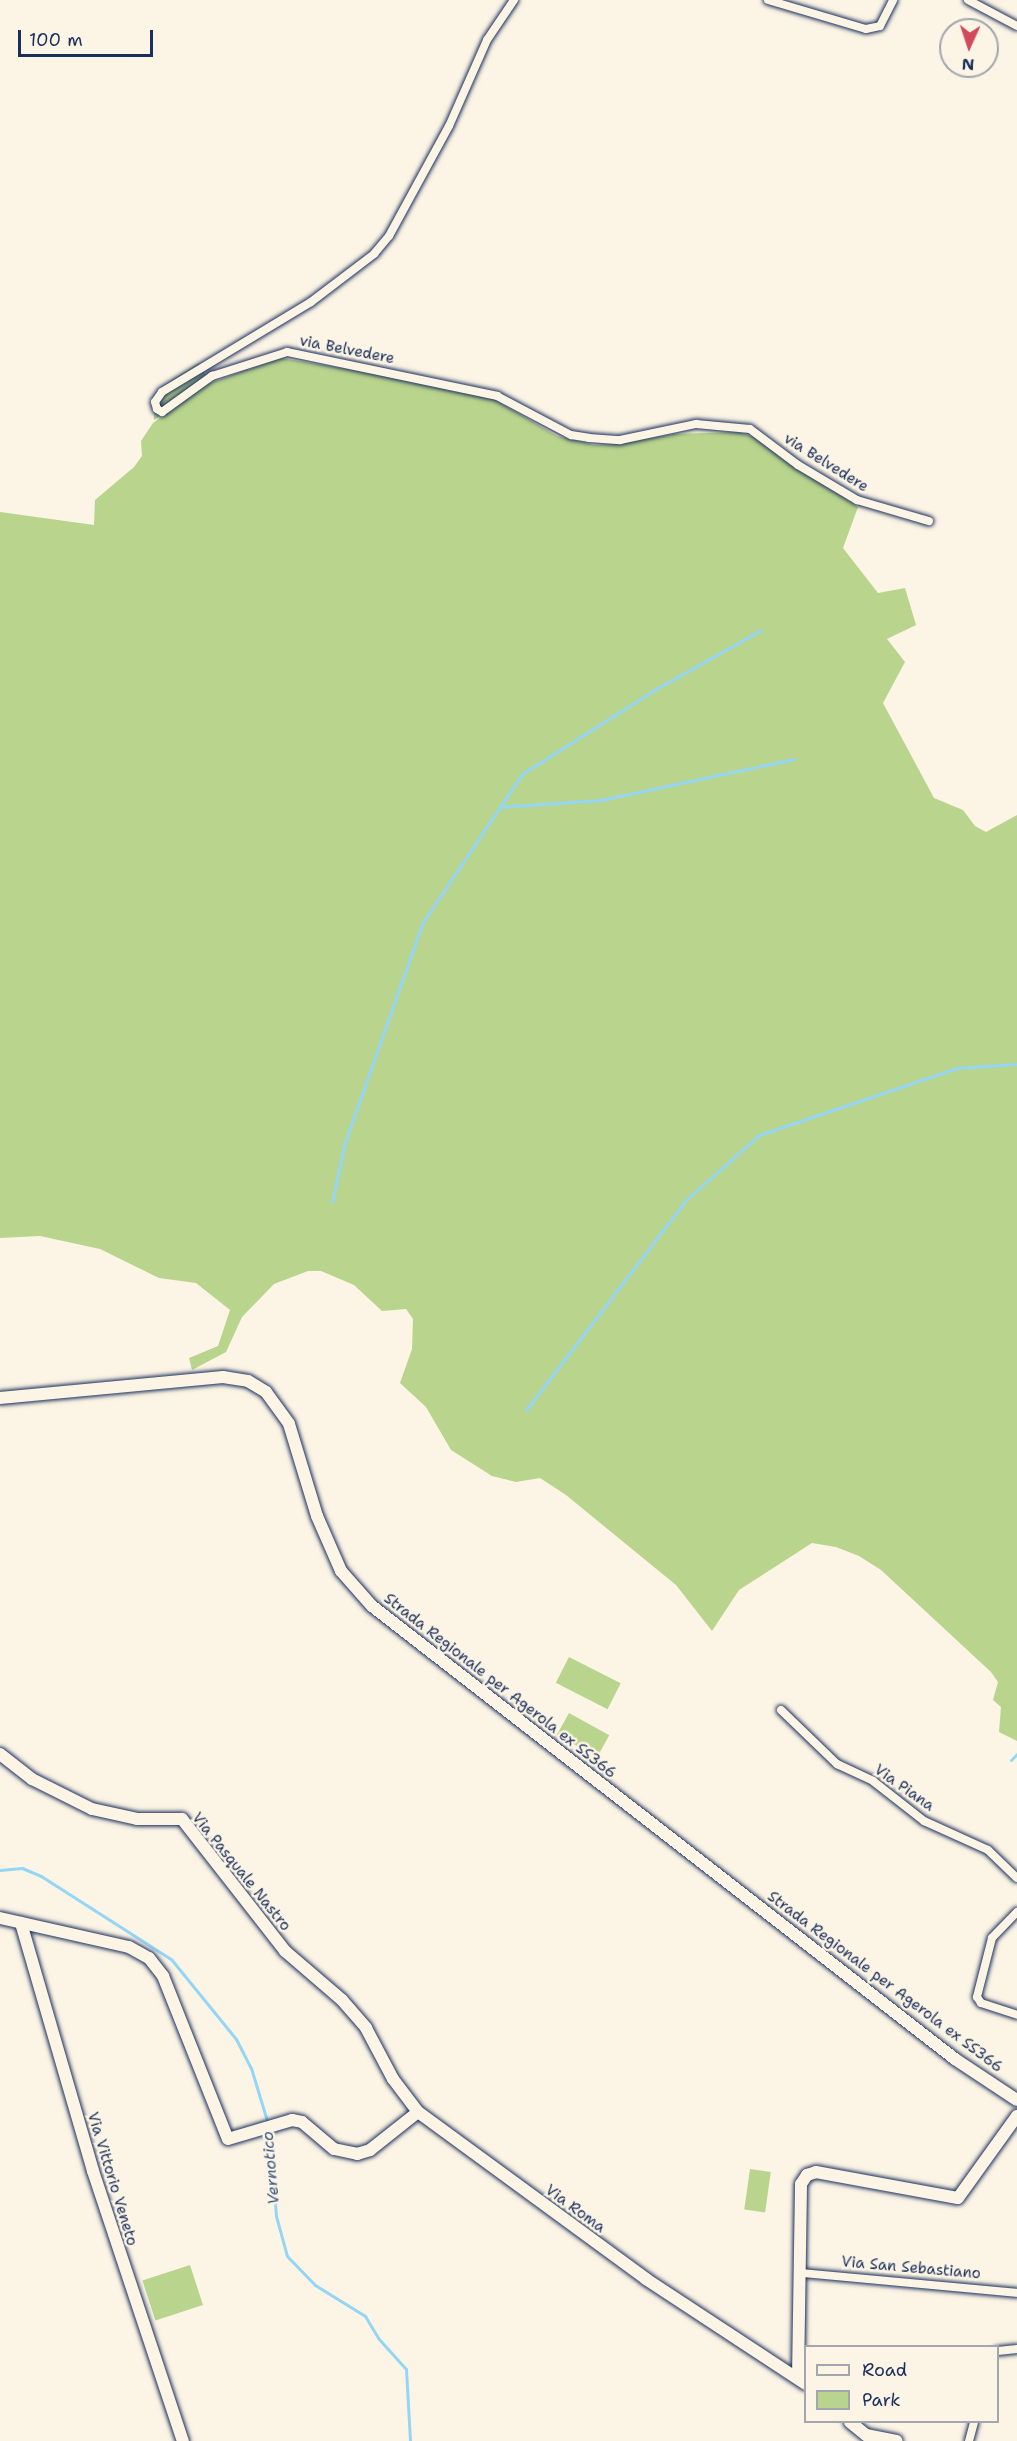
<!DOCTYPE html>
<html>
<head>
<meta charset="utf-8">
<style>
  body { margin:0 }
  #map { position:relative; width:1017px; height:2441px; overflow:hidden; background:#fcf5e5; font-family:"Shantell Sans",sans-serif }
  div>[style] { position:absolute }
  .green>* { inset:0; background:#b9d48c; transform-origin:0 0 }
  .stream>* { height:3px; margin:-1.5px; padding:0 1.5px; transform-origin:1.5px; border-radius:1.5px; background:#95d5f6 }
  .roads { filter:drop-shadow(0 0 2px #1b2f5e) drop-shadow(0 0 2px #1b2f5e) }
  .street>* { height:8px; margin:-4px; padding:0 4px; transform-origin:4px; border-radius:4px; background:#fcf5e5 }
  .secondary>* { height:12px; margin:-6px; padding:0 6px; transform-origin:6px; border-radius:6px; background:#fcf5e5 }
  span { translate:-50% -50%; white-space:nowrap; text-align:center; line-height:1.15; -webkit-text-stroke:5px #fcf5e5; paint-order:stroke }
  .street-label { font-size:15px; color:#1b2f5e }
  .water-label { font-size:16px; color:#3a5884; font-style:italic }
  .legend { position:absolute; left:804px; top:2345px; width:195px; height:78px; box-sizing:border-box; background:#fcf5e5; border:2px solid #a2a6af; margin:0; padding:8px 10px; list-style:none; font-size:18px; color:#1b2f5e }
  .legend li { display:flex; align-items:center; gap:12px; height:30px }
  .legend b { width:30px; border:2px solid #a2a6af }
  .north { position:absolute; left:939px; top:18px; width:60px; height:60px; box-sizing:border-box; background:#fcf5e5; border:2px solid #a2a6af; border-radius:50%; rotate:183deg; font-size:16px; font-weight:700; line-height:24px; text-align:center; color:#1b2f5e }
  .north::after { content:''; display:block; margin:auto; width:21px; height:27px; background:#d1495b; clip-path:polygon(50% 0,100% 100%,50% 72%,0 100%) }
  .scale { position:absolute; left:18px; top:30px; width:135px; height:27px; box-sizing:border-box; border:3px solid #1b2f5e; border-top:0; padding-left:8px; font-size:18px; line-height:21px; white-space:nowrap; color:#1b2f5e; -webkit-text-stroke:4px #fcf5e5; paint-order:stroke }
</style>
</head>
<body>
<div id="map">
  <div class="green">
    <div style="clip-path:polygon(281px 358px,430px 383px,495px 400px,557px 436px,594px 445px,618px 444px,674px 434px,739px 432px,758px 439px,858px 507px,843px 548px,878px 593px,905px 588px,916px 625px,887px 639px,905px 662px,883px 703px,934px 798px,963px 810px,975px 826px,986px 832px,1017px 815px,1017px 1741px,999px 1732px,1001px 1707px,993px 1700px,998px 1682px,991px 1672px,881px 1570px,859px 1556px,836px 1547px,812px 1543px,739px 1590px,712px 1631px,676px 1585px,566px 1495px,540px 1478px,516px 1482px,492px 1476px,451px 1450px,426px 1407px,400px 1383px,412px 1349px,413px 1319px,406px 1309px,382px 1311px,354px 1285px,321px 1271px,308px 1271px,274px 1284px,242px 1317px,226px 1352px,192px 1370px,189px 1358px,218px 1346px,230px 1310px,196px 1283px,159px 1278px,100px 1249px,40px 1236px,0 1238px,0 512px,94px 525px,95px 500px,134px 467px,142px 456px,141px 441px,153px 423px,165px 414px,154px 420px,153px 398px,169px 382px,199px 363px,210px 383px)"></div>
    <div style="left:569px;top:1657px;width:58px;height:29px;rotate:27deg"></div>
    <div style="left:569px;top:1713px;width:46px;height:25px;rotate:29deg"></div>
    <div style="left:750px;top:2169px;width:21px;height:41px;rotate:8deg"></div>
    <div style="left:190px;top:2265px;width:42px;height:50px;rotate:72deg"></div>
  </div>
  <div class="stream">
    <div style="left:500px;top:807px;width:101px;rotate:-4deg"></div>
    <div style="left:601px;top:800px;width:197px;rotate:-12deg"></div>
    <div style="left:332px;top:1202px;width:61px;rotate:-77.8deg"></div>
    <div style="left:345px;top:1142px;width:233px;rotate:-70.5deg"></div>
    <div style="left:423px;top:922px;width:178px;rotate:-56.2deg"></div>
    <div style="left:522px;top:774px;width:159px;rotate:-32.4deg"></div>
    <div style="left:656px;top:689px;width:120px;rotate:-29.3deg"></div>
    <div style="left:526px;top:1410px;width:265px;rotate:-52.7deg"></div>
    <div style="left:687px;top:1199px;width:96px;rotate:-41.6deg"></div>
    <div style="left:759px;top:1135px;width:209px;rotate:-18.7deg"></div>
    <div style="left:957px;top:1068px;width:60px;rotate:-3.8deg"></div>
    <div style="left:1011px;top:1760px;width:8px;rotate:-45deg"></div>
    <div style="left:0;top:1870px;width:22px;rotate:-5deg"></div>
    <div style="left:22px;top:1868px;width:21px;rotate:23deg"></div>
    <div style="left:41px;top:1876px;width:154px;rotate:32.6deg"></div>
    <div style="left:171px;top:1959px;width:103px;rotate:50.9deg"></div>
    <div style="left:236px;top:2039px;width:33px;rotate:63deg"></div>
    <div style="left:251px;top:2068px;width:59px;rotate:73.1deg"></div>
    <div style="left:269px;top:2130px;width:86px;rotate:85.3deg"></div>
    <div style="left:276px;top:2216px;width:41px;rotate:74.6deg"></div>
    <div style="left:287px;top:2256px;width:40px;rotate:46deg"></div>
    <div style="left:315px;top:2285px;width:59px;rotate:31.8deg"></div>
    <div style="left:365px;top:2316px;width:26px;rotate:59deg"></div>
    <div style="left:378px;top:2338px;width:42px;rotate:47.9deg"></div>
    <div style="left:406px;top:2369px;width:72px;rotate:86.8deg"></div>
  </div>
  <div class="roads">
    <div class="street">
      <div style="left:514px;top:0;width:48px;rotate:124deg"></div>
      <div style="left:487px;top:40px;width:94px;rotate:113.8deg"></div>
      <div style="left:449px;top:126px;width:125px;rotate:118.6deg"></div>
      <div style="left:389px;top:236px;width:23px;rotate:130deg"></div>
      <div style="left:374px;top:254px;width:79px;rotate:142.7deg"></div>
      <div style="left:311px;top:302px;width:174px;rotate:148.9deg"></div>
      <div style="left:162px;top:392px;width:12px;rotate:125deg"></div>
      <div style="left:155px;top:402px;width:7px;rotate:74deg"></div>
      <div style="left:157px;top:409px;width:6px;rotate:31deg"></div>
      <div style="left:162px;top:412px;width:62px;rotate:-35.8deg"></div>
      <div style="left:212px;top:376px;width:79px;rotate:-17.7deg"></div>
      <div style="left:287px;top:352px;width:215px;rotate:11.8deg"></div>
      <div style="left:497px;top:396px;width:84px;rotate:27.8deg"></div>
      <div style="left:571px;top:435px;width:18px;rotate:9deg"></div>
      <div style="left:589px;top:438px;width:31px;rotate:4deg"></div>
      <div style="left:620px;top:440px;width:78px;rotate:-11.9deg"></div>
      <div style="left:696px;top:424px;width:54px;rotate:5.3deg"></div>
      <div style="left:750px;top:429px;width:60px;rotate:36.9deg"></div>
      <div style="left:798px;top:465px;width:69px;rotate:30.7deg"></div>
      <div style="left:857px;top:500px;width:75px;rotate:16.3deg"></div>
      <div style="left:768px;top:0;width:102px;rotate:16.5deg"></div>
      <div style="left:866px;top:29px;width:14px;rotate:-12deg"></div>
      <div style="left:880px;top:26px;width:29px;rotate:-63deg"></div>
      <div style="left:968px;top:0;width:55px;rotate:28deg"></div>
      <div style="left:781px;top:1710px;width:78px;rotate:44deg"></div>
      <div style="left:837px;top:1764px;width:40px;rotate:25deg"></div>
      <div style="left:873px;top:1781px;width:65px;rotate:38.1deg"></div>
      <div style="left:924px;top:1821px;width:70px;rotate:24.4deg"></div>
      <div style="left:988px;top:1850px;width:40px;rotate:44deg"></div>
      <div style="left:1017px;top:1912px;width:36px;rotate:134deg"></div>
      <div style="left:992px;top:1938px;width:61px;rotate:104.3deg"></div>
      <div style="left:977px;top:1997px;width:7px;rotate:56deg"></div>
      <div style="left:981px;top:2003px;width:38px;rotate:18deg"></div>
      <div style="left:802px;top:2273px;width:216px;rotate:5.3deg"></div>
      <div style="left:998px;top:2351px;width:19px;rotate:-6deg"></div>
      <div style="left:969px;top:2441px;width:20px;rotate:-75deg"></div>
    </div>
    <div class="secondary">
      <div style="left:0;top:1398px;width:224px;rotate:-5.4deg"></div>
      <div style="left:223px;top:1377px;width:25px;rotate:9deg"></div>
      <div style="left:248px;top:1381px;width:21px;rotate:31deg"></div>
      <div style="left:266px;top:1392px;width:39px;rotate:54deg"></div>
      <div style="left:289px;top:1424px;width:96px;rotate:73.1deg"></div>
      <div style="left:317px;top:1516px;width:60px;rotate:66.4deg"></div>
      <div style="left:341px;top:1571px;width:47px;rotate:48.5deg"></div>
      <div style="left:372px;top:1606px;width:738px;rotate:37.85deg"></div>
      <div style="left:955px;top:2059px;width:74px;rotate:33.5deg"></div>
      <div style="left:0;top:1754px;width:41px;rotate:38deg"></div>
      <div style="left:32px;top:1779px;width:67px;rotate:26.6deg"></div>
      <div style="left:92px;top:1809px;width:46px;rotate:12.5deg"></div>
      <div style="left:137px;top:1819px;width:45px"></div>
      <div style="left:182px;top:1819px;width:167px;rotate:52deg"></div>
      <div style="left:285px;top:1951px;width:75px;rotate:40.7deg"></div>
      <div style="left:342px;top:2000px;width:37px;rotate:49deg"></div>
      <div style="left:366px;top:2028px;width:58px;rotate:62.1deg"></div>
      <div style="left:393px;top:2079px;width:41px;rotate:52.9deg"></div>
      <div style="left:418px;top:2112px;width:283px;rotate:36.2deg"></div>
      <div style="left:646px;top:2279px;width:191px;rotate:33.3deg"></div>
      <div style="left:0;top:1918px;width:132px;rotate:12.7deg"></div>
      <div style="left:129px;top:1947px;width:23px;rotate:29deg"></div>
      <div style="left:149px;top:1958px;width:23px;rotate:52deg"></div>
      <div style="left:163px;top:1976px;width:175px;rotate:68.3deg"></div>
      <div style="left:228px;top:2139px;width:67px;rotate:-16.5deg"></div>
      <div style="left:292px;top:2120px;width:10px;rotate:11deg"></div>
      <div style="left:302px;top:2122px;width:42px;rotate:40.2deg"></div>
      <div style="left:334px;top:2149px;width:24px;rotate:12deg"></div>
      <div style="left:357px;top:2154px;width:14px;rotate:-17deg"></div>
      <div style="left:370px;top:2150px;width:61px;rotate:-38.4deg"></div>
      <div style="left:21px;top:1923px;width:258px;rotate:73.8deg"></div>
      <div style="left:93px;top:2171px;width:285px;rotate:71.6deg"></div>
      <div style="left:798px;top:2377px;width:193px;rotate:-89.1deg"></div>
      <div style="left:801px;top:2184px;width:11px;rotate:-56deg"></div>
      <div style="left:807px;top:2175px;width:9px;rotate:-18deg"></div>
      <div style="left:816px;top:2172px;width:144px;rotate:10.4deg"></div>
      <div style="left:958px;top:2198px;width:101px;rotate:-54.3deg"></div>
      <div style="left:850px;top:2422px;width:21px;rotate:39deg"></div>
      <div style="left:866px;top:2435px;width:31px;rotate:11deg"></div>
    </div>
  </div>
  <div class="street-label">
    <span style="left:347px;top:350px;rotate:11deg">via Belvedere</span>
    <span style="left:826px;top:463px;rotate:32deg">via Belvedere</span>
    <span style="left:500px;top:1686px;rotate:38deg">Strada Regionale per Agerola ex SS366</span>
    <span style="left:904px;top:1788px;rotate:35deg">Via Piana</span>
    <span style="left:241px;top:1872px;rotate:51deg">Via Pasquale Nastro</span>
    <span style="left:885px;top:1982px;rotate:37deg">Strada Regionale per Agerola ex SS366</span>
    <span style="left:112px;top:2179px;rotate:73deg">Via Vittorio Veneto</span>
    <span style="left:575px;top:2209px;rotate:36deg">Via Roma</span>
    <span style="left:911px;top:2268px;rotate:5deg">Via San Sebastiano</span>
  </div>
  <div class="water-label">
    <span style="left:271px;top:2168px;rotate:-95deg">Vernotico</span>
  </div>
  <ul class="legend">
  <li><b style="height:8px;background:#fcf5e5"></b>Road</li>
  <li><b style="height:16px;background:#b9d48c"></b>Park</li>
  </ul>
  <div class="north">N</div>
  <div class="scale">100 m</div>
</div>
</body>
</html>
